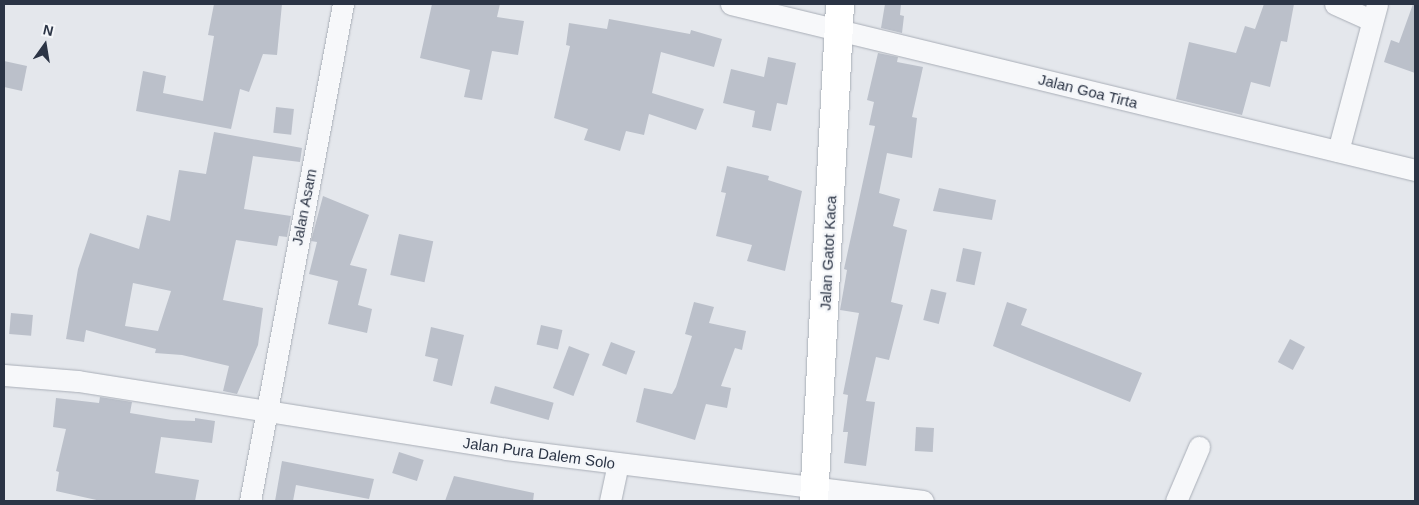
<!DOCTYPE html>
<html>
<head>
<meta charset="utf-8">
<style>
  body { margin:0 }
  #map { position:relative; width:1419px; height:505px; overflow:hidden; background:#e4e7ec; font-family:Arial,sans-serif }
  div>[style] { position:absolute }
  .building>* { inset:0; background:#bbc0ca; transform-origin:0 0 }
  .roads { filter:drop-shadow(0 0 1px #a9aeb7) drop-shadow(0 0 1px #a9aeb7) }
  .street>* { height:21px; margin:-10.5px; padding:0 10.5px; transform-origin:10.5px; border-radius:10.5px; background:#f7f8fa }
  .secondary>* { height:28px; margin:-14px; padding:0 14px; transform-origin:14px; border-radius:14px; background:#fff }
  span { translate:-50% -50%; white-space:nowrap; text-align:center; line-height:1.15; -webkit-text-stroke:4.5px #f4f6f9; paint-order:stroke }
  .street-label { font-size:15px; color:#2b3445 }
  .frame { position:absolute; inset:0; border:5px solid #2b3445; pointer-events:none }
  .north { position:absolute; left:20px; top:20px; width:50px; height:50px; -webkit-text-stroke:4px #f4f6f9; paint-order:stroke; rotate:13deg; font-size:14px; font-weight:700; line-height:20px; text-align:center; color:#2b3445 }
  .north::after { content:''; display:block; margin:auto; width:18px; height:22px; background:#2b3445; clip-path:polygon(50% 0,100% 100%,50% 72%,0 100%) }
</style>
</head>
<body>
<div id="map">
  <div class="building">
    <div style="clip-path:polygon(214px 4px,282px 4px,277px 55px,263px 54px,249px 92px,240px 89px,231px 129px,136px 111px,143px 71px,166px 76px,163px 93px,203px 101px,214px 36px,208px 35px)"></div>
    <div style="clip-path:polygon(432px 4px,500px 4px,497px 17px,524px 21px,518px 55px,492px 51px,482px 100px,464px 97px,470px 70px,420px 58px)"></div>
    <div style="clip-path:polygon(885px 4px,901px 4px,900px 15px,904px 16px,902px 33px,881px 28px)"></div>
    <div style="clip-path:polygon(1264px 4px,1294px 4px,1287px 42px,1281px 41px,1270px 87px,1251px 82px,1242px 115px,1176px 99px,1189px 42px,1236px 53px,1245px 26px,1255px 29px)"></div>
    <div style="clip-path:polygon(1413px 4px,1415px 4px,1415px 73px,1384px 62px,1391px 40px,1399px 43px)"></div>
    <div style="clip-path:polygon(609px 19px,690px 34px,691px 30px,722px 39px,714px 67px,661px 52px,652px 93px,704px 109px,696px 130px,649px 114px,644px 135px,626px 131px,620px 151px,584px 140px,588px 129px,554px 118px,570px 46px,566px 45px,569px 23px,607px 29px)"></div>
    <div style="clip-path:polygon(878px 53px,898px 57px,897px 62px,923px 67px,912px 117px,917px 118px,912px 158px,887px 153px,879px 193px,900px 199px,893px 226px,907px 230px,891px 302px,903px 305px,889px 360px,876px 357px,866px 401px,875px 402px,866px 466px,844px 463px,848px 432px,843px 432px,848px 395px,843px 394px,859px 313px,840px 310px,847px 270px,844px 269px,875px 126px,869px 125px,874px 102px,867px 100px)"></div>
    <div style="clip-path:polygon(768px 57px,796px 63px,787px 105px,777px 103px,771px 131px,752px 127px,755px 111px,723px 103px,731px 69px,764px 77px)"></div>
    <div style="clip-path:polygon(4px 61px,27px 66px,22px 91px,4px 87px)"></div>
    <div style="left:276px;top:107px;width:18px;height:26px;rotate:6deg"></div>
    <div style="clip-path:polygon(evenodd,214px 132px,302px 148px,300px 162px,253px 156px,244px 209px,291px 216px,287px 237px,279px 236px,277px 246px,236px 240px,223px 300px,263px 308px,258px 345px,237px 394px,223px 391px,229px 366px,182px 355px,155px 353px,156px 349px,86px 330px,84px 342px,66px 339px,78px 269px,90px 233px,139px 249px,147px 215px,170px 221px,179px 170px,206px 174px,214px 132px,133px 283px,171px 291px,158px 331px,125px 326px,133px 283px)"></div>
    <div style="clip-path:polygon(727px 166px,769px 176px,768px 180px,802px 191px,785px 271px,747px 261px,752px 245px,716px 236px,726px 193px,721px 192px)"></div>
    <div style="clip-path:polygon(939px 188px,996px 200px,992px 220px,933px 211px)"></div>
    <div style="clip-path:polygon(323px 196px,369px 215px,350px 265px,367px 269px,358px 305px,372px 309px,367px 333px,328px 324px,338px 281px,309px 274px,317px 242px,311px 241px)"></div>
    <div style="left:399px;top:234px;width:35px;height:42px;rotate:12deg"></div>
    <div style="left:963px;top:248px;width:19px;height:34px;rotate:12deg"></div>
    <div style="left:931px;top:289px;width:16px;height:32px;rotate:14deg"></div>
    <div style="clip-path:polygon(694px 302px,714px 307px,709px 323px,746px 331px,742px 350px,735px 348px,721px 386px,731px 388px,727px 408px,706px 404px,695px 440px,636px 422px,644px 388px,672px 394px,676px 387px,692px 336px,685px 334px)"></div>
    <div style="clip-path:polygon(1007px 302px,1027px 309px,1021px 325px,1142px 373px,1130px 402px,993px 346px)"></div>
    <div style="left:11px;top:313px;width:22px;height:21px;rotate:5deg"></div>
    <div style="left:541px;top:325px;width:22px;height:20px;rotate:13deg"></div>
    <div style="clip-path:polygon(431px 327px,464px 335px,452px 386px,433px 381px,438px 359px,425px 356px)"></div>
    <div style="left:1290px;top:339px;width:17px;height:26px;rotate:28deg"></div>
    <div style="left:611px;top:342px;width:26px;height:25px;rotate:21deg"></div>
    <div style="left:569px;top:346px;width:22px;height:45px;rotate:21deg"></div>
    <div style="left:495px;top:386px;width:61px;height:18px;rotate:16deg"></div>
    <div style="clip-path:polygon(100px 397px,132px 402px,130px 413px,172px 420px,195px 421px,195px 418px,215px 421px,212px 443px,161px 437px,155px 473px,199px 480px,195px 501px,101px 501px,56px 491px,59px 472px,56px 471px,66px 429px,53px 427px,56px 398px,99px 403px)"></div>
    <div style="left:916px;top:427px;width:18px;height:24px;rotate:3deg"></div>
    <div style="left:399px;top:452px;width:26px;height:22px;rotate:18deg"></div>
    <div style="clip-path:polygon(282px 461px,374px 479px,369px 499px,296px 485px,293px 501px,275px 501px)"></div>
    <div style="clip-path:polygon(454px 476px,534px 493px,533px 501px,445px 501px)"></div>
  </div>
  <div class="roads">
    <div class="street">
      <div style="left:731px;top:4px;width:704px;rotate:13.64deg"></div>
      <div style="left:1335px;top:4px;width:39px;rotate:24deg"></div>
      <div style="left:1338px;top:151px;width:152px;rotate:-75.1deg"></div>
      <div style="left:4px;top:375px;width:74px;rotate:4.6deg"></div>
      <div style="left:78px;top:381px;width:433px;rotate:9deg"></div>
      <div style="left:506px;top:449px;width:420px;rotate:7.1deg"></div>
      <div style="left:250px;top:501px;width:506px;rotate:-79.4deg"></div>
      <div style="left:610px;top:501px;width:38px;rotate:-78deg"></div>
      <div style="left:1176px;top:501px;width:59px;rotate:-66.9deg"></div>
    </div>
    <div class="secondary">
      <div style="left:814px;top:501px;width:498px;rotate:-87deg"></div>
    </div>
  </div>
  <div class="street-label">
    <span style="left:1088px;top:91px;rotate:14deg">Jalan Goa Tirta</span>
    <span style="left:304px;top:207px;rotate:-79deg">Jalan Asam</span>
    <span style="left:828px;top:253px;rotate:-87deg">Jalan Gatot Kaca</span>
    <span style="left:539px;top:453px;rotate:8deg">Jalan Pura Dalem Solo</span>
  </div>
  <div class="frame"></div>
  <div class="north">N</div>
</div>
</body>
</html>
